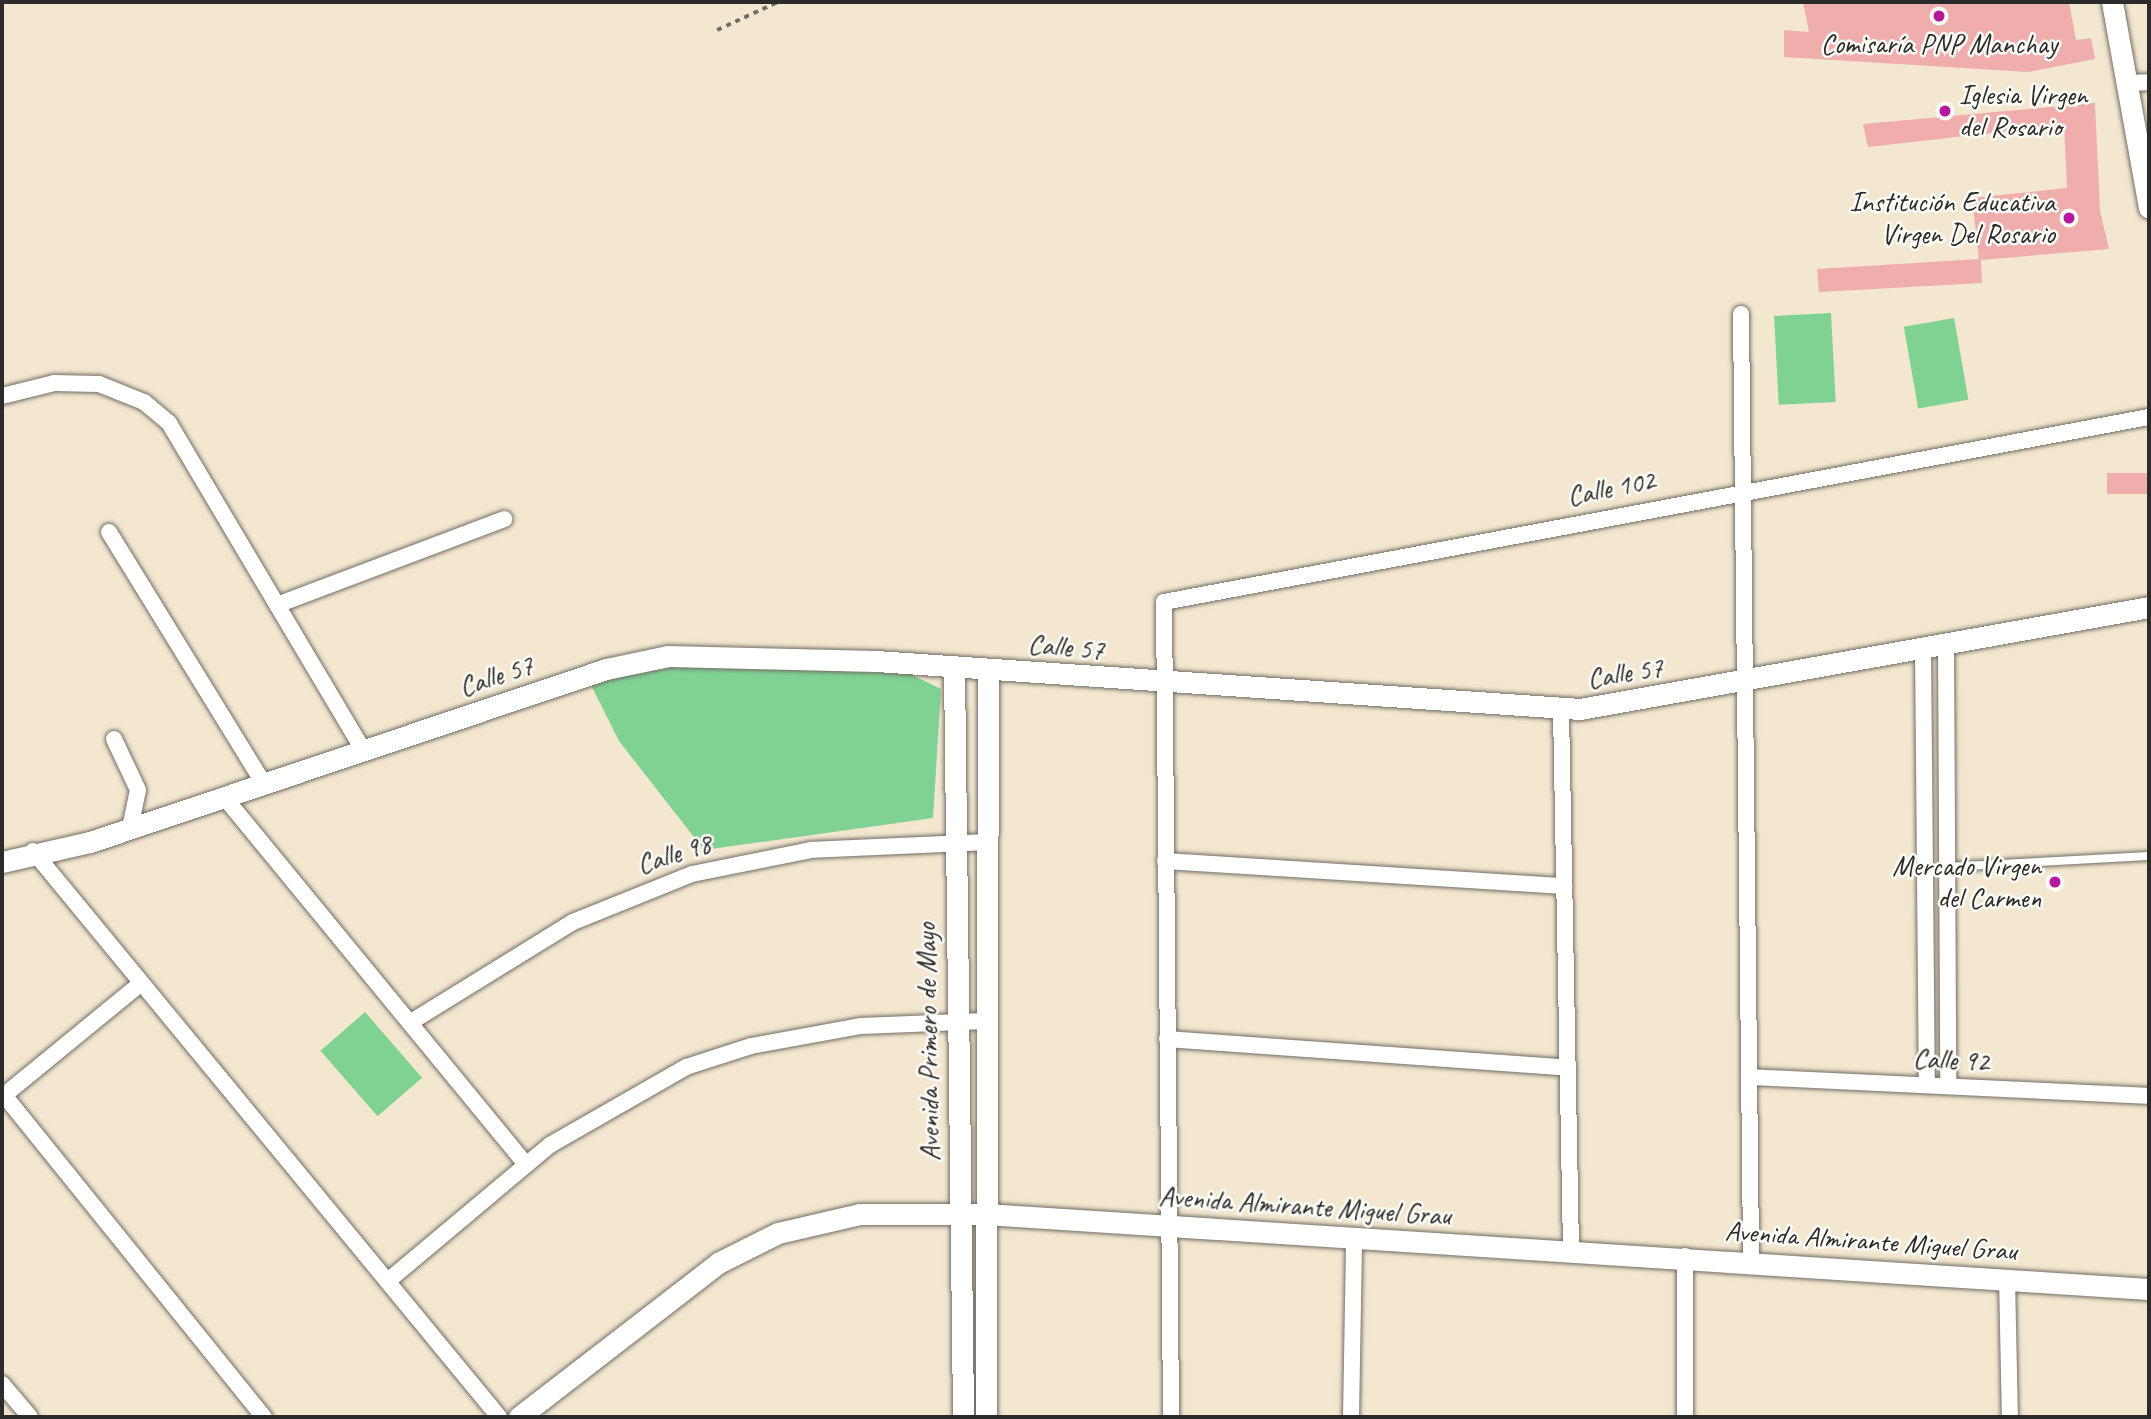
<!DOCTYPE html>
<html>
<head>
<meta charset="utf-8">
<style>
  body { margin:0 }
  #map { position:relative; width:2151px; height:1419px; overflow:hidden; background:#f3e7cf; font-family:Caveat,sans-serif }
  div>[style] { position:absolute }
  .green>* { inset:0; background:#80d294; transform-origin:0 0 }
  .building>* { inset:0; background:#efaeac; transform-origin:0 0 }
  .path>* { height:3.5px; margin-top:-1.75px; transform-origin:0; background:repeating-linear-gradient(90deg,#716d64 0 5px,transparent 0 10px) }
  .roads { filter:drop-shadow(0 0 2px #716d64) drop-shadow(0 0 2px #716d64) }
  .service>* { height:8px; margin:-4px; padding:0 4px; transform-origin:4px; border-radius:4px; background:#fff }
  .minor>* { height:16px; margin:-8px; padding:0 8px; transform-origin:8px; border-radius:8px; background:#fff }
  .tertiary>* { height:21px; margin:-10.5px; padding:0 10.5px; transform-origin:10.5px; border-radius:10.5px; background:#fff }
  .dots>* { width:19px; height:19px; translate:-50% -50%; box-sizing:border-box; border:4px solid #fdfcf7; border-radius:50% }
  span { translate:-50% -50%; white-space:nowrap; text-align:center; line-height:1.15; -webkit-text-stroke:5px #fdfcf7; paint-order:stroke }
  .poi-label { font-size:28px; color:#2b2b2b }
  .left { translate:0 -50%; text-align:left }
  .right { translate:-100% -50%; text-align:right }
  .street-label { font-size:28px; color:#2b2b2b }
  .frame { position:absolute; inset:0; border:4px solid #2b2b2b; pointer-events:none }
</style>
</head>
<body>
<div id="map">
  <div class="green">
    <div style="left:1831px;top:313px;width:89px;height:57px;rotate:87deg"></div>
    <div style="left:1954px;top:318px;width:83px;height:51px;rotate:80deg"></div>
    <div style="clip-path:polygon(685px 664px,910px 674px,941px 689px,933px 818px,704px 850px,619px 741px,591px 685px,605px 675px)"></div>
    <div style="left:365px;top:1012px;width:87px;height:59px;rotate:49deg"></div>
  </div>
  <div class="building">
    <div style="clip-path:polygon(1803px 2px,2069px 2px,2076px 40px,2091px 38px,2095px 59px,2028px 72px,1784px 57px,1784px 30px,1809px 32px)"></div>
    <div style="clip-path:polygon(2095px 103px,2100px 211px,2109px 249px,1981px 260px,1982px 283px,1819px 292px,1817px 269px,1979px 259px,1972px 198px,2067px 188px,2064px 125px,1868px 147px,1863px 124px)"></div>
    <div style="left:2149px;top:473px;width:21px;height:42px;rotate:90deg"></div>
  </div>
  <div class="path">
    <div style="left:717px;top:30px;width:67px;rotate:-24.7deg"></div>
  </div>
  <div class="roads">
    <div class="service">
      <div style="left:1946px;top:867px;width:203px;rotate:-3.1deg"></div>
    </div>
    <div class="minor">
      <div style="left:2126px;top:83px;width:23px;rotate:-2deg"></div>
      <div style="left:1741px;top:314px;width:946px;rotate:89.39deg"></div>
      <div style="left:2px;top:396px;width:54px;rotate:-14deg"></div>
      <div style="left:54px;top:383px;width:45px;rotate:1.3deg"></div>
      <div style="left:99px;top:384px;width:48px;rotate:21.8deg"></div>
      <div style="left:144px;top:402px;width:33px;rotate:40deg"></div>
      <div style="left:169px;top:423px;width:378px;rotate:59.3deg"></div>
      <div style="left:109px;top:532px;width:296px;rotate:58.4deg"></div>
      <div style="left:277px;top:605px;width:243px;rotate:-20.7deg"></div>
      <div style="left:1946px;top:642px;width:444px;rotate:89.7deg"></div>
      <div style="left:1923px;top:646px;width:439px;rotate:89.5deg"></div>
      <div style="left:1561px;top:709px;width:541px;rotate:88.94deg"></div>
      <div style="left:114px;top:739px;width:56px;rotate:64.8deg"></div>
      <div style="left:138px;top:790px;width:39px;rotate:102deg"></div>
      <div style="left:225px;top:798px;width:474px;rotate:50.6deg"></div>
      <div style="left:33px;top:851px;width:733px;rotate:50.53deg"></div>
      <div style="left:1165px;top:861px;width:400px;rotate:3.6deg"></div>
      <div style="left:411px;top:1022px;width:190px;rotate:-31.7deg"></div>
      <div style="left:573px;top:922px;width:128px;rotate:-22deg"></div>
      <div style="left:692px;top:874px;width:121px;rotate:-11.4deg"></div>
      <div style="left:811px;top:850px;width:175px;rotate:-2.6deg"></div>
      <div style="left:1167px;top:1039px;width:402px;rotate:4.1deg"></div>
      <div style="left:1749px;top:1077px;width:400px;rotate:2.7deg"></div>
      <div style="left:4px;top:1095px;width:414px;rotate:51.1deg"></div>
      <div style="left:2px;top:1097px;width:178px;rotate:-39.3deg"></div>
      <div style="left:2007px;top:1278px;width:139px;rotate:88.8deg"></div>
      <div style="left:389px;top:1280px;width:210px;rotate:-40deg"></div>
      <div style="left:550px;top:1145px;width:157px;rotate:-29.8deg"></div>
      <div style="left:686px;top:1067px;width:68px;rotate:-17.9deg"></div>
      <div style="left:751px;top:1046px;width:112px;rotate:-10.3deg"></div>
      <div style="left:861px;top:1026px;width:125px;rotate:-2.3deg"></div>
      <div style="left:2px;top:1384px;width:43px;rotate:49.7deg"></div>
      <div style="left:1171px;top:1417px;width:815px;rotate:-90.49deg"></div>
      <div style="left:1164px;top:602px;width:1002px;rotate:-10.64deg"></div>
      <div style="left:1351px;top:1417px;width:179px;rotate:-89deg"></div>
      <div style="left:1685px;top:1417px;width:161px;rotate:-90deg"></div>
    </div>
    <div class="tertiary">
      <div style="left:2112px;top:2px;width:209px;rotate:79.8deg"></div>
      <div style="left:954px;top:666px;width:751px;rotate:89.31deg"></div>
      <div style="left:2px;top:862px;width:90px;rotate:-12.8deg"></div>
      <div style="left:90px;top:842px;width:544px;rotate:-18.53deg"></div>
      <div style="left:606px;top:669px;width:63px;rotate:-11.8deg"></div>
      <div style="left:668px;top:656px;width:208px;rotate:1.4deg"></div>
      <div style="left:876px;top:661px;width:706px;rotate:3.9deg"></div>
      <div style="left:1580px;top:709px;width:578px;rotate:-10.16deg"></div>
      <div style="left:519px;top:1417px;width:252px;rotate:-37.7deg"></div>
      <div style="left:718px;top:1263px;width:67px;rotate:-26.6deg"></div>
      <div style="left:778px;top:1233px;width:84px;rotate:-13deg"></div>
      <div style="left:860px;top:1214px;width:125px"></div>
      <div style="left:985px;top:1214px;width:1166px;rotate:3.69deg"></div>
      <div style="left:986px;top:1417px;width:748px;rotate:-89.85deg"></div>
    </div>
  </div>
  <div class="dots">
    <div style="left:1939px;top:16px;background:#b5179e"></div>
    <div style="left:1945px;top:111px;background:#b5179e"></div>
    <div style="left:2069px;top:218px;background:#b5179e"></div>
    <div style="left:2055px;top:882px;background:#b5179e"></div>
  </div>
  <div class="poi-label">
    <span style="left:1939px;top:44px">Comisaría PNP Manchay</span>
    <span class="left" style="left:1959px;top:111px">Iglesia Virgen<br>del Rosario</span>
    <span class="right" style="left:2055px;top:218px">Institución Educativa<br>Virgen Del Rosario</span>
    <span class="right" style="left:2041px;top:882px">Mercado Virgen<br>del Carmen</span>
  </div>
  <div class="street-label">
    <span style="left:1611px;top:488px;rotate:-11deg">Calle 102</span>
    <span style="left:1066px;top:647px;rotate:5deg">Calle 57</span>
    <span style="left:1625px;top:673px;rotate:-9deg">Calle 57</span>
    <span style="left:496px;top:676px;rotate:-18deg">Calle 57</span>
    <span style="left:674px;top:854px;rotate:-17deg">Calle 98</span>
    <span style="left:928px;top:1042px;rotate:-91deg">Avenida Primero de Mayo</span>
    <span style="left:1951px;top:1060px;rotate:3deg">Calle 92</span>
    <span style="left:1305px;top:1206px;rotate:4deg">Avenida Almirante Miguel Grau</span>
    <span style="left:1871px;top:1241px;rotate:4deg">Avenida Almirante Miguel Grau</span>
  </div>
  <div class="frame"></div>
</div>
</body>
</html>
